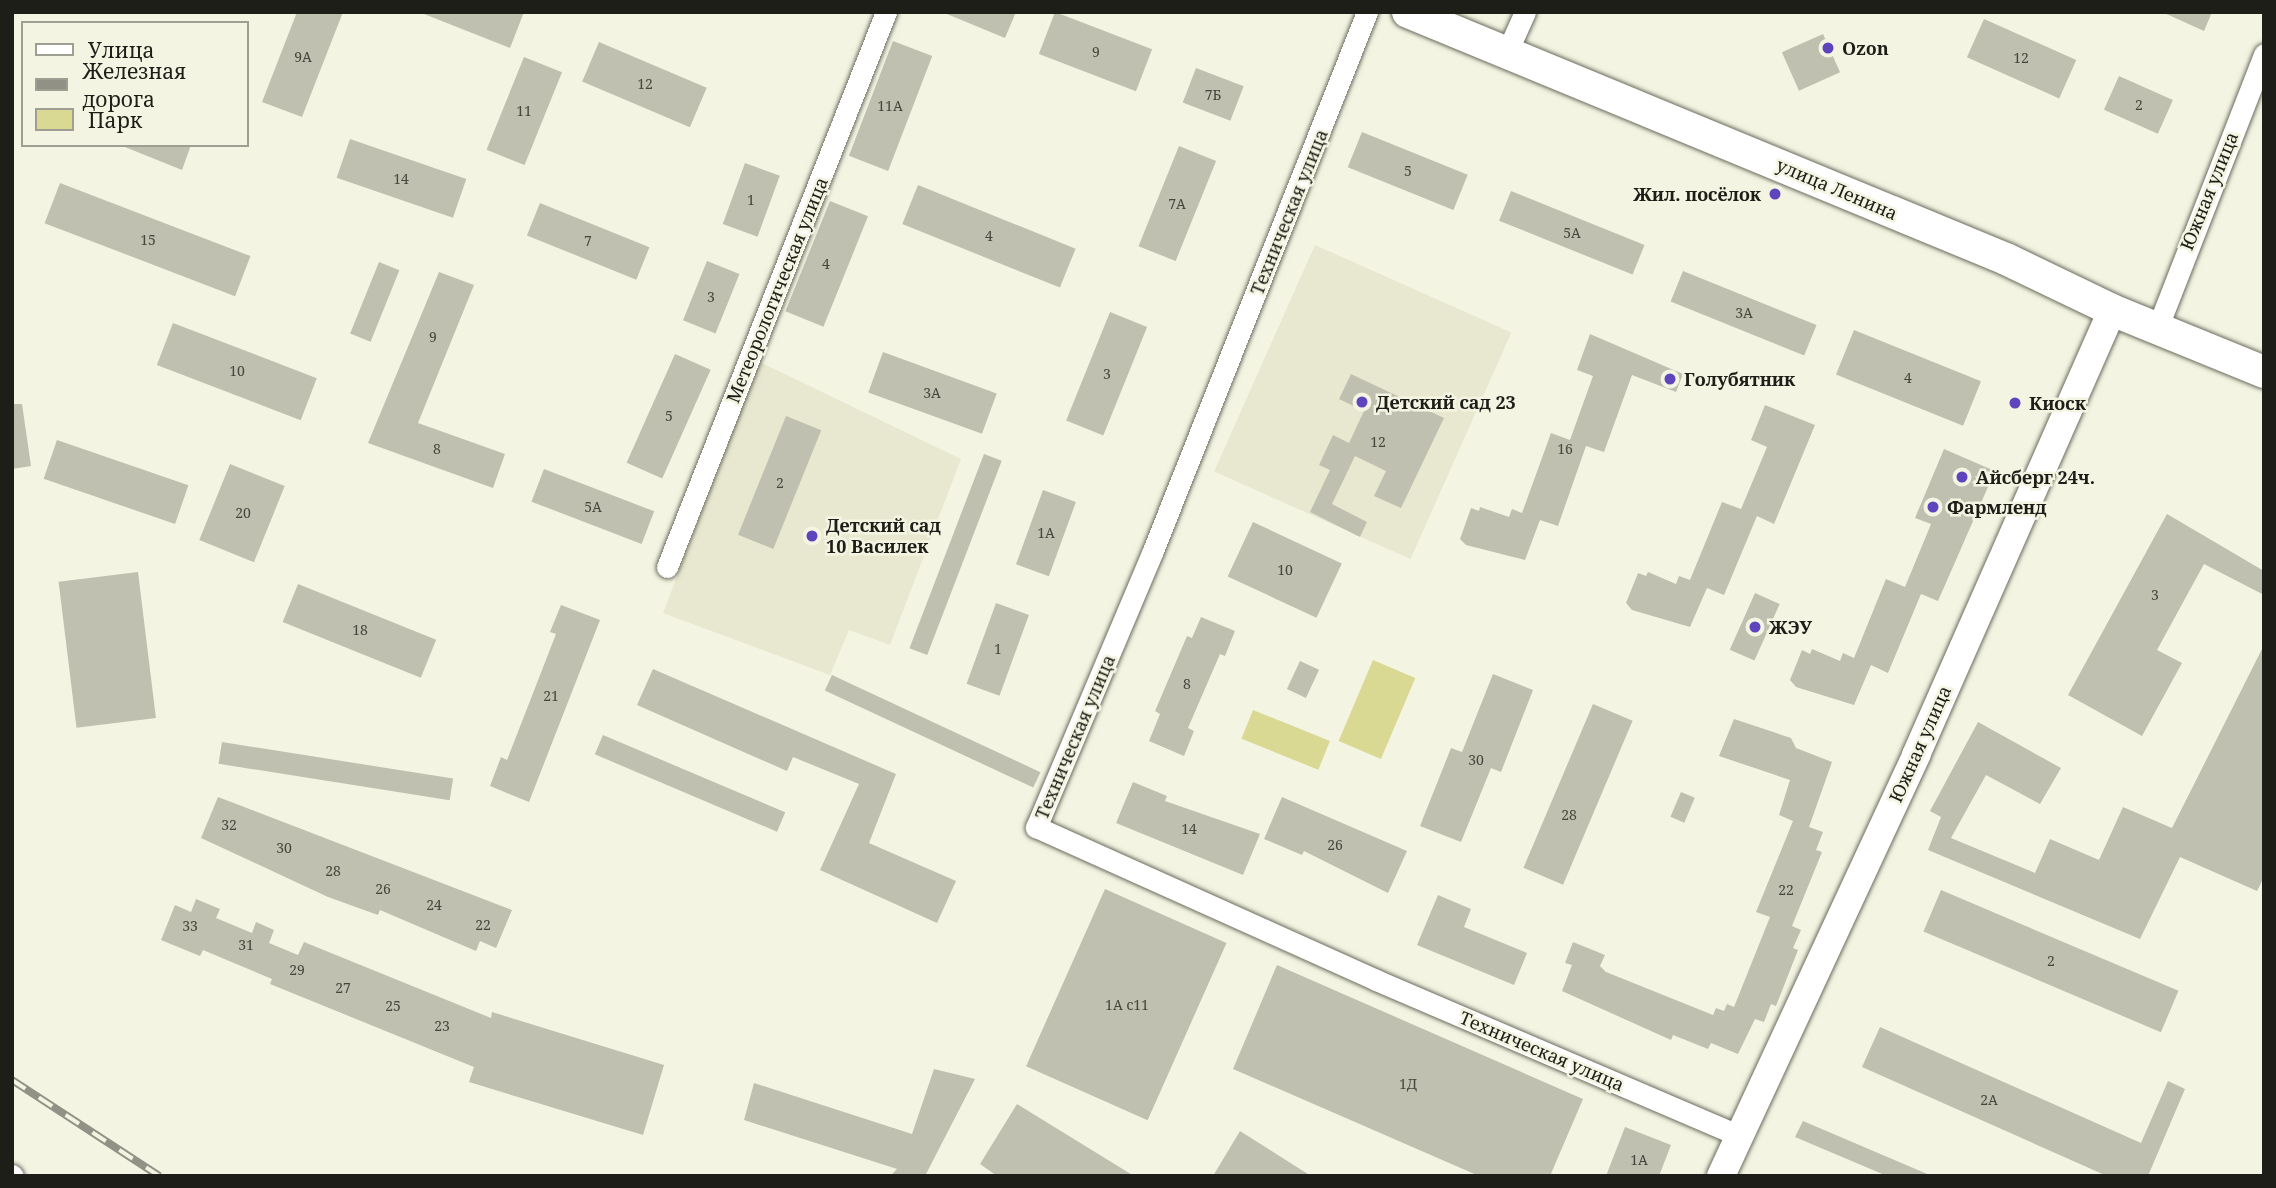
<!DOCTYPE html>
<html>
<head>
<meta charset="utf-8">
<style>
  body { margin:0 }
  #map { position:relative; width:2276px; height:1188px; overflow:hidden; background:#f4f4e3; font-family:"Noto Serif",serif }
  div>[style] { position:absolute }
  .built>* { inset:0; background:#e8e8d0; transform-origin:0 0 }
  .green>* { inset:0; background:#dad994; transform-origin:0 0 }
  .building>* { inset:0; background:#c0c0b0; transform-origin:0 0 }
  .roads { filter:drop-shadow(0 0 2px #6b6c5d) drop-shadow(0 0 2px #6b6c5d) }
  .minor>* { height:21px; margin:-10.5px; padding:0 10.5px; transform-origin:10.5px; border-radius:10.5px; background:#fff }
  .tertiary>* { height:28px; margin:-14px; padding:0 14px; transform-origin:14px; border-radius:14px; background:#fff }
  .secondary>* { height:32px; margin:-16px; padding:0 16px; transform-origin:16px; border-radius:16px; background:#fff }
  .rail>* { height:8px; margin-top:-4px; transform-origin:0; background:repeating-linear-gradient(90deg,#f4f4e3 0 16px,#919185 0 32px); box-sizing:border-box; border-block:2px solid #919185 }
  .dots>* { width:19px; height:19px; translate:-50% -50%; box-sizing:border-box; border:4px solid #f4f4e3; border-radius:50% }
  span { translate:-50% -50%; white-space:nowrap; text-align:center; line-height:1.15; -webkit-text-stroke:5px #f4f4e3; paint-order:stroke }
  .number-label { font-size:14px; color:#46463e }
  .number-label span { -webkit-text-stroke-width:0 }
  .poi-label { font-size:18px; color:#1e1e18; font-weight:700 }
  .left { translate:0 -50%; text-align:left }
  .right { translate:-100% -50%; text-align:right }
  .street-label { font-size:18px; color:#1e1e18 }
  .frame { position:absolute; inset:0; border:14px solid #1e1e18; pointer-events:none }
  .legend { position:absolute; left:21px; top:21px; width:228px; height:126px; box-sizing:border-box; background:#f4f4e3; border:2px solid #9e9e92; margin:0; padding:9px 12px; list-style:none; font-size:21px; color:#1e1e18 }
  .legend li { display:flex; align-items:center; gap:14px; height:35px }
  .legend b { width:35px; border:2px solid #9e9e92 }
</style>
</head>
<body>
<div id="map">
  <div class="built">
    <div style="left:1315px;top:245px;width:215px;height:248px;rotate:24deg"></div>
    <div style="clip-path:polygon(760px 362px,961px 459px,890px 645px,849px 630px,830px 675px,663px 613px)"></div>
  </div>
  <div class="green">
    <div style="left:1373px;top:660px;width:46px;height:88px;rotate:23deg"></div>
    <div style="left:1253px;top:710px;width:83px;height:31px;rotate:22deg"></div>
  </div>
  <div class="building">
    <div style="clip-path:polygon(297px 12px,343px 12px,302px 117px,262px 102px)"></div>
    <div style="clip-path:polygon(419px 12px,524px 12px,510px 48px)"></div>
    <div style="clip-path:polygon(942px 12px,1016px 12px,1005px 38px)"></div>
    <div style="left:1055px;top:12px;width:104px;height:45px;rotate:21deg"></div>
    <div style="clip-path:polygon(2162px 12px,2212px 12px,2204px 31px)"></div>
    <div style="left:1984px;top:19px;width:101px;height:42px;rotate:24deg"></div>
    <div style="left:1823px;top:34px;width:42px;height:45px;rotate:66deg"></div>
    <div style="left:893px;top:41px;width:42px;height:123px;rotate:21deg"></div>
    <div style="left:599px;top:42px;width:117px;height:43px;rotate:23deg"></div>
    <div style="left:524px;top:57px;width:41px;height:100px;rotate:22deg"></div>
    <div style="left:1196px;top:68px;width:51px;height:37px;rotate:21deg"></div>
    <div style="left:2119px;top:76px;width:59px;height:37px;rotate:24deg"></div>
    <div style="left:1362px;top:132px;width:114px;height:38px;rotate:22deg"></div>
    <div style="left:350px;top:139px;width:123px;height:41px;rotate:19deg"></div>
    <div style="clip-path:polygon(120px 145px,191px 145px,182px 170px)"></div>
    <div style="left:1179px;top:146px;width:40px;height:108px;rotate:22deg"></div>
    <div style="left:745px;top:163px;width:37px;height:65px;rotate:20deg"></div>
    <div style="left:60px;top:183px;width:204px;height:43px;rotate:21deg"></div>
    <div style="left:918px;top:185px;width:170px;height:42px;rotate:22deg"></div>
    <div style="left:1511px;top:191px;width:144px;height:32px;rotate:22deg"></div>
    <div style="left:830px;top:201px;width:41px;height:119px;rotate:22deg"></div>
    <div style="left:540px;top:203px;width:118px;height:35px;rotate:22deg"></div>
    <div style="left:707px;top:261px;width:35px;height:64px;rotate:22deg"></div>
    <div style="left:379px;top:262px;width:22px;height:77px;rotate:22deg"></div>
    <div style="left:1683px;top:271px;width:144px;height:33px;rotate:22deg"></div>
    <div style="clip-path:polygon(439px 272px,474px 285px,418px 423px,505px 454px,493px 488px,368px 443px)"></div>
    <div style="left:1110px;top:312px;width:40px;height:117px;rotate:22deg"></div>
    <div style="left:173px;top:323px;width:154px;height:45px;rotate:21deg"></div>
    <div style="left:1854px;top:330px;width:137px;height:48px;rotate:22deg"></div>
    <div style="clip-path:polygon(1590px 334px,1683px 374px,1676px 392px,1632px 375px,1604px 452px,1586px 446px,1558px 526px,1540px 520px,1525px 560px,1466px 545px,1460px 539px,1471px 508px,1479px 511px,1480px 507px,1509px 517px,1512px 509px,1522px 513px,1551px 433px,1570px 440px,1593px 376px,1577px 370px)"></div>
    <div style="left:883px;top:352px;width:121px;height:43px;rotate:20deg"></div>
    <div style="left:675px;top:354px;width:39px;height:119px;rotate:24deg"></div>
    <div style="clip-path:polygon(1351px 374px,1444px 418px,1401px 508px,1374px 496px,1386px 471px,1355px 456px,1332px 504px,1367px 522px,1360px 537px,1310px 512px,1330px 470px,1319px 465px,1333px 435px,1349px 443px,1364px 411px,1339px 399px)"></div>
    <div style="clip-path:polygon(12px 404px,22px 404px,31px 466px,12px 469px)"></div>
    <div style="clip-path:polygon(1765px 405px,1815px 425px,1774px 524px,1757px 516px,1724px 595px,1707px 588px,1690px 627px,1632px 610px,1626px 603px,1638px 573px,1646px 576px,1648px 572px,1676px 584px,1679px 576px,1690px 580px,1722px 502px,1741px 509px,1767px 447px,1751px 440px)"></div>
    <div style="left:786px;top:416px;width:38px;height:128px;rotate:22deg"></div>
    <div style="left:57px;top:440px;width:139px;height:41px;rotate:19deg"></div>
    <div style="clip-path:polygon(1944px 449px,1995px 471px,1938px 601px,1921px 594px,1888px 673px,1871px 665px,1854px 705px,1796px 687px,1790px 680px,1802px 650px,1810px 654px,1812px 649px,1840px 661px,1843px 653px,1854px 658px,1886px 579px,1905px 587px,1931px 524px,1915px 518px)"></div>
    <div style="left:984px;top:454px;width:19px;height:208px;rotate:21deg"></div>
    <div style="left:230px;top:464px;width:59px;height:82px;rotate:22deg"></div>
    <div style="left:544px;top:469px;width:118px;height:35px;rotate:21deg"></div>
    <div style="left:1043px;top:490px;width:35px;height:79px;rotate:20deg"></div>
    <div style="clip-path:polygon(2167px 514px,2264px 571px,2264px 595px,2204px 564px,2157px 650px,2182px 663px,2142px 736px,2068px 695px)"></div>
    <div style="left:1253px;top:522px;width:98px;height:60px;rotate:25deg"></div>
    <div style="left:138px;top:572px;width:147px;height:80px;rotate:83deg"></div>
    <div style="left:298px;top:584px;width:149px;height:41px;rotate:22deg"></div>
    <div style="left:1755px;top:593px;width:27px;height:62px;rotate:24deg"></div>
    <div style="left:996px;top:603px;width:35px;height:86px;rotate:20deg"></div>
    <div style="clip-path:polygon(561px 605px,600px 620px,529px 802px,490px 786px,501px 757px,507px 760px,556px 634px,550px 632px)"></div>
    <div style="clip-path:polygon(1201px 617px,1235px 631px,1225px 656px,1220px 654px,1188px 728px,1194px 731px,1184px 756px,1149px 741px,1160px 714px,1155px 711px,1187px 636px,1192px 638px)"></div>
    <div style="clip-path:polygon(2264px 645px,2264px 877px,2257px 891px,2180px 857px,2140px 939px,1928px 850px,1941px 817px,1930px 811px,1978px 722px,2061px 768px,2040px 804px,1986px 775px,1951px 838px,2035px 873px,2050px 839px,2099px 860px,2123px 807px,2172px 828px)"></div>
    <div style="left:1300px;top:661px;width:21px;height:31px;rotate:25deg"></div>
    <div style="clip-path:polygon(653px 669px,896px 774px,869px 843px,956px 881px,937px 923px,820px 870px,859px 784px,793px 757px,787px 771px,637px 705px)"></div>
    <div style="clip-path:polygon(1493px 674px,1533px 690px,1501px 772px,1491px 768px,1461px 842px,1420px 826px,1451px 748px,1462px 752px)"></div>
    <div style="left:832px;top:675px;width:230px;height:17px;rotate:25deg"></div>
    <div style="left:1593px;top:704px;width:43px;height:178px;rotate:23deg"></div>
    <div style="clip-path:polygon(1734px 719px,1791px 738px,1796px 748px,1832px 762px,1809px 827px,1823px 832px,1816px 850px,1822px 852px,1792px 926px,1801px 930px,1793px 948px,1798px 950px,1776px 1006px,1771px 1004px,1764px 1022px,1755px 1019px,1738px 1054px,1711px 1043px,1708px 1049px,1673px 1035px,1671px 1040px,1562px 991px,1572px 965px,1565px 963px,1573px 942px,1605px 955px,1600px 966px,1606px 972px,1713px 1015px,1716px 1008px,1724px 1011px,1727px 1004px,1734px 1007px,1770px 917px,1756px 912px,1793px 821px,1779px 815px,1790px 780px,1719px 756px)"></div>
    <div style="left:603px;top:735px;width:198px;height:21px;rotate:23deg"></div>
    <div style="left:222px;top:742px;width:234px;height:22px;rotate:9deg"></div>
    <div style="clip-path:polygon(1133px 782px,1167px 796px,1165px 801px,1260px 834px,1243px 875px,1116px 823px)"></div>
    <div style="left:1681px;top:792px;width:15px;height:27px;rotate:23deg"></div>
    <div style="clip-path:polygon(218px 797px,512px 910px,496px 948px,480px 941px,476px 951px,380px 910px,378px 915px,328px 897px,201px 838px)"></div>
    <div style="clip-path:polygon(1282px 797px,1407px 851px,1388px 893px,1304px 851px,1302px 855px,1264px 839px)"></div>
    <div style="left:1105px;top:889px;width:133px;height:194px;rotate:24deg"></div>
    <div style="left:1941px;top:890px;width:258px;height:45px;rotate:23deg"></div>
    <div style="clip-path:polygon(1438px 895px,1471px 909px,1464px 927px,1527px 953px,1514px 985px,1417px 945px)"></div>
    <div style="clip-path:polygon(196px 899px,220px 909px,216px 918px,252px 933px,256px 922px,274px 930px,269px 943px,298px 955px,304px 942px,491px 1018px,492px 1012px,664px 1065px,643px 1135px,469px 1082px,474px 1067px,270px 984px,272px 979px,203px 950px,200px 956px,161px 940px,175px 905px,191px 912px)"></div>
    <div style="clip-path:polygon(1277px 965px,1583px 1099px,1550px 1176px,1479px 1176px,1233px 1069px)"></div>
    <div style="clip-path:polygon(1880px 1027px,2141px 1143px,2168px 1081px,2185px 1089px,2148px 1176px,2107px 1176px,1862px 1067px)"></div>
    <div style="clip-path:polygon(934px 1069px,975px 1079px,925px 1176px,890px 1176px,897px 1169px,744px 1120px,754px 1083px,912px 1134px)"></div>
    <div style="clip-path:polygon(1017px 1104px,1134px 1176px,997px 1176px,980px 1164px)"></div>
    <div style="clip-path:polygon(1803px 1121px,1932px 1176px,1887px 1176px,1795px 1137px)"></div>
    <div style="clip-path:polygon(1625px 1127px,1671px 1145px,1659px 1176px,1606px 1176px)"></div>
    <div style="clip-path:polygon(1240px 1131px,1311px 1176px,1213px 1176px)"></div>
  </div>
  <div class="roads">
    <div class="minor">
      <div style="left:1367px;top:12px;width:582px;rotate:111.67deg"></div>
      <div style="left:1152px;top:553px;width:298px;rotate:112.9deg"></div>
      <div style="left:1036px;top:827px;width:373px;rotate:24.2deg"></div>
      <div style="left:1376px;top:980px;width:396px;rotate:23.2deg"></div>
      <div style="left:1507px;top:52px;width:44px;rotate:-65.8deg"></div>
      <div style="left:2157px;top:329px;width:295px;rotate:-68.7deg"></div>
      <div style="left:667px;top:567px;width:597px;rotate:-68.47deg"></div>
      <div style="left:12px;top:1175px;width:1px;rotate:45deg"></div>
    </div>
    <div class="tertiary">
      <div style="left:1721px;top:1176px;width:464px;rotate:-65.1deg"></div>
      <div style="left:1916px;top:755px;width:486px;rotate:-66.2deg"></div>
    </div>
    <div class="secondary">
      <div style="left:1408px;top:12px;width:647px;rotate:22.44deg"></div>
      <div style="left:2006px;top:259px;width:118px;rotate:25.7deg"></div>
      <div style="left:2112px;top:310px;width:164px;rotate:22.2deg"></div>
    </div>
  </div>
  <div class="rail">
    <div style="left:12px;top:1080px;width:176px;rotate:33.1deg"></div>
  </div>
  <div class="dots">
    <div style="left:1828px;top:48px;background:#5f45bd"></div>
    <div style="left:1775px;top:194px;background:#5f45bd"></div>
    <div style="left:1670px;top:379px;background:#5f45bd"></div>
    <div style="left:1362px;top:402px;background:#5f45bd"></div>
    <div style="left:2015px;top:403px;background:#5f45bd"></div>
    <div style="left:1962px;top:477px;background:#5f45bd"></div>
    <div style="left:1933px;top:507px;background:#5f45bd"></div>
    <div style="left:812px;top:536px;background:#5f45bd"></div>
    <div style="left:1755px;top:627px;background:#5f45bd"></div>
  </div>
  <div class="number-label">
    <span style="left:1096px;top:52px">9</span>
    <span style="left:303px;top:57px">9А</span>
    <span style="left:2021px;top:58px">12</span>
    <span style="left:645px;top:84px">12</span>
    <span style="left:1213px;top:95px">7Б</span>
    <span style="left:2139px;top:105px">2</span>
    <span style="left:890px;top:106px">11А</span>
    <span style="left:524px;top:111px">11</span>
    <span style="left:1408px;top:171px">5</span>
    <span style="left:401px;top:179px">14</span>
    <span style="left:751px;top:200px">1</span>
    <span style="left:1177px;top:204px">7А</span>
    <span style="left:1572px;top:233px">5А</span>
    <span style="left:989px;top:236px">4</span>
    <span style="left:148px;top:240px">15</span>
    <span style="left:588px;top:241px">7</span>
    <span style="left:826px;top:264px">4</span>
    <span style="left:711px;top:297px">3</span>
    <span style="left:1744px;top:313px">3А</span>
    <span style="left:433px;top:337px">9</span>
    <span style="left:237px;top:371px">10</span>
    <span style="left:1107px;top:374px">3</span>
    <span style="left:1908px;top:378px">4</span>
    <span style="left:932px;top:393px">3А</span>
    <span style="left:669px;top:416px">5</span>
    <span style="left:1378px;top:442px">12</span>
    <span style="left:437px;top:449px">8</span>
    <span style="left:1565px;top:449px">16</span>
    <span style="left:780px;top:483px">2</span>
    <span style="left:593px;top:507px">5А</span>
    <span style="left:243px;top:513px">20</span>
    <span style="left:1046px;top:533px">1А</span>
    <span style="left:1285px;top:570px">10</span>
    <span style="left:2155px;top:595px">3</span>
    <span style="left:360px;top:630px">18</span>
    <span style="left:998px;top:649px">1</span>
    <span style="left:1187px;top:684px">8</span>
    <span style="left:551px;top:696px">21</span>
    <span style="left:1476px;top:760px">30</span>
    <span style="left:1569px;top:815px">28</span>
    <span style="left:229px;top:825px">32</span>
    <span style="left:1189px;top:829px">14</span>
    <span style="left:1335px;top:845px">26</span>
    <span style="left:284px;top:848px">30</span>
    <span style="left:333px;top:871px">28</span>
    <span style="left:383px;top:889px">26</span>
    <span style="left:1786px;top:890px">22</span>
    <span style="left:434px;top:905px">24</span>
    <span style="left:483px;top:925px">22</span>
    <span style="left:190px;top:926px">33</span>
    <span style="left:246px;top:945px">31</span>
    <span style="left:2051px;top:961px">2</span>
    <span style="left:297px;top:970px">29</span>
    <span style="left:343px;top:988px">27</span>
    <span style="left:1127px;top:1005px">1А с11</span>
    <span style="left:393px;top:1006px">25</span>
    <span style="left:442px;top:1026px">23</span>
    <span style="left:1408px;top:1084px">1Д</span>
    <span style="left:1989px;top:1100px">2А</span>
    <span style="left:1639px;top:1160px">1А</span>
  </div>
  <div class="poi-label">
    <span class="left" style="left:1842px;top:48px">Ozon</span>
    <span class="right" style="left:1761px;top:194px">Жил. посёлок</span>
    <span class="left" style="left:1684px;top:379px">Голубятник</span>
    <span class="left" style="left:1376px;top:402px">Детский сад 23</span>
    <span class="left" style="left:2029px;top:403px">Киоск</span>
    <span class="left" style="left:1976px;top:477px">Айсберг 24ч.</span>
    <span class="left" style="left:1947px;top:507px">Фармленд</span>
    <span class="left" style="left:826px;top:536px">Детский сад<br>10 Василек</span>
    <span class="left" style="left:1769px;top:627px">ЖЭУ</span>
  </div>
  <div class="street-label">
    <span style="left:1837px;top:189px;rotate:23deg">улица Ленина</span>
    <span style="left:2209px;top:191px;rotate:-68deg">Южная улица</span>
    <span style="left:1289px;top:212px;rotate:-68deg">Техническая улица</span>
    <span style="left:777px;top:290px;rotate:-68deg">Метеорологическая улица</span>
    <span style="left:1075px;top:737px;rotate:-67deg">Техническая улица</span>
    <span style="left:1920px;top:744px;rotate:-66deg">Южная улица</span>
    <span style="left:1542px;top:1051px;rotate:23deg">Техническая улица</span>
  </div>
  <div class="frame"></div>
  <ul class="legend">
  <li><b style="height:9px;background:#fff"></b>Улица</li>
  <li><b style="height:9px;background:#919185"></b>Железная дорога</li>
  <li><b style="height:19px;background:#dad994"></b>Парк</li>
  </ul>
</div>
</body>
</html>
